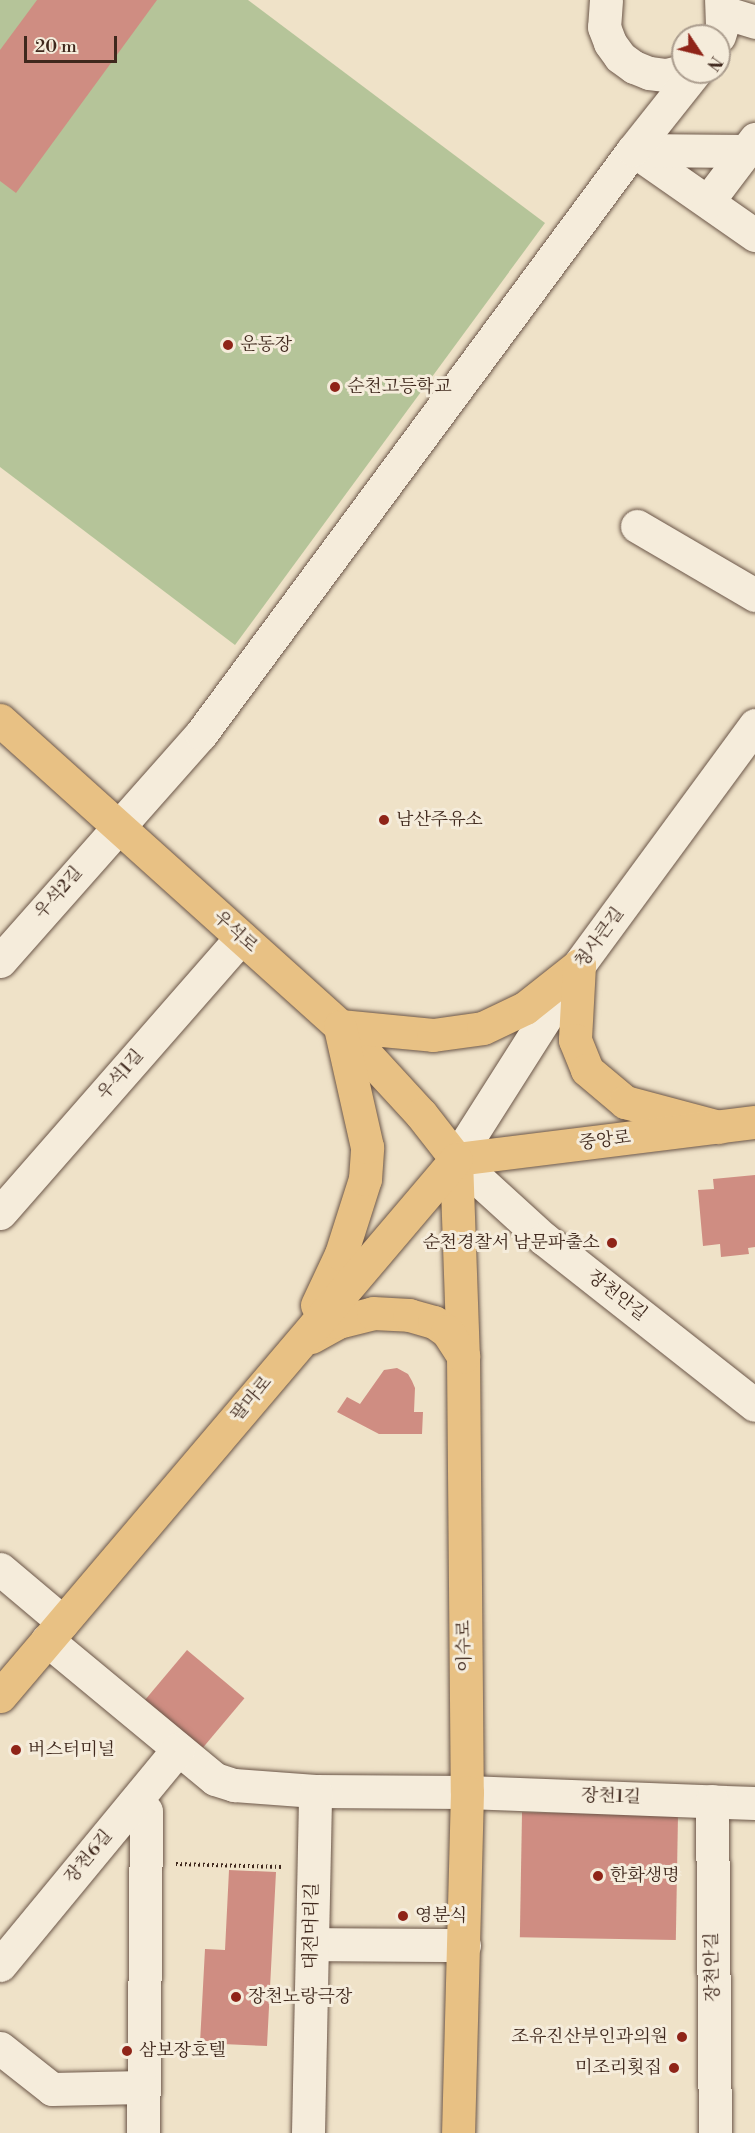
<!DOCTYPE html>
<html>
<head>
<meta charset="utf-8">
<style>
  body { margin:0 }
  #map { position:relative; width:755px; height:2133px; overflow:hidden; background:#efe2c8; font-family:"Libre Bodoni","Noto Serif KR",serif }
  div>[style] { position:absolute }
  .green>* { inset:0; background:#b5c499 }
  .building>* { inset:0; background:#cf8d82; transform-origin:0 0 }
  .path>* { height:4px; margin-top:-2px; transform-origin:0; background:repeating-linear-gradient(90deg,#3f281d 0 1.5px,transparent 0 4.5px) }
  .roads { filter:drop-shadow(0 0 2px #6b5648) drop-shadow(0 0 2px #6b5648) }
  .minor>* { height:33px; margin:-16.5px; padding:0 16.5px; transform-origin:16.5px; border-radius:16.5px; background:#f5ecdb }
  .major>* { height:33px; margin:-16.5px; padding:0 16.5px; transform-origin:16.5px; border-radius:16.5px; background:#e8c184 }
  .dots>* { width:16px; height:16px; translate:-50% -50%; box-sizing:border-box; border:3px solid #f5ecdb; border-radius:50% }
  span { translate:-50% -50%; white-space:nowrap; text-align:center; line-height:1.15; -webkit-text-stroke:6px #f5ecdb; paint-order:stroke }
  .poi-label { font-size:18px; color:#3f281d }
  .left { translate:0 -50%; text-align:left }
  .right { translate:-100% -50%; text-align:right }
  .street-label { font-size:18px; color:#3f281d }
  .north { position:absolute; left:671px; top:24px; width:60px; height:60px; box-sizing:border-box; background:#f5ecdb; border:2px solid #ac9e8f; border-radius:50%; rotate:125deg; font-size:16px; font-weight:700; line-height:24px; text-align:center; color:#3f281d }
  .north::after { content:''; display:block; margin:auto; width:21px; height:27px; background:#8f2418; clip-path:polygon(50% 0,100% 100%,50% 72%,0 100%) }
  .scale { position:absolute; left:24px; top:36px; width:93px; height:27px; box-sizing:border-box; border:3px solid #3f281d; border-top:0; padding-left:8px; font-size:18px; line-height:21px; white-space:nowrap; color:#3f281d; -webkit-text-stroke:4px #f5ecdb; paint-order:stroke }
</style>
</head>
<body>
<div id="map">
  <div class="green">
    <div style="clip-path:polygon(0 0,248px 0,545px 223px,235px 645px,0 467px)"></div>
  </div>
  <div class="building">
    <div style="clip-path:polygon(37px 0,157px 0,16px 193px,0 181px,0 50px)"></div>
    <div style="clip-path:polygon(755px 1175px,755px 1247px,748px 1248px,749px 1254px,721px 1257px,720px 1244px,703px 1246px,698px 1190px,714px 1189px,713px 1179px)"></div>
    <div style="clip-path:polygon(397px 1368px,408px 1374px,412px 1381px,415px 1388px,414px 1412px,423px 1412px,422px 1434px,379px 1434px,337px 1412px,347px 1397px,360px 1404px,384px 1370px)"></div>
    <div style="left:187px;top:1650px;width:75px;height:68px;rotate:40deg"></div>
    <div style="left:678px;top:1815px;width:125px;height:156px;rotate:91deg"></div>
    <div style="clip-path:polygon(229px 1870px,276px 1872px,267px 2046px,200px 2043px,205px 1949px,225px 1950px)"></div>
  </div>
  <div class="path">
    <div style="left:176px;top:1864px;width:107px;rotate:1.6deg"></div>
  </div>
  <div class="roads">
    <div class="minor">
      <div style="left:606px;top:0;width:27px;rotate:94deg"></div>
      <div style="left:604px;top:27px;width:17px;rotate:69deg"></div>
      <div style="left:610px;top:43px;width:17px;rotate:54deg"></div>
      <div style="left:620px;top:57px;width:17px;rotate:36deg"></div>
      <div style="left:634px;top:67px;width:16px;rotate:22deg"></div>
      <div style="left:649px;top:73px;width:17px;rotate:7deg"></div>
      <div style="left:666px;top:75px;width:17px;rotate:-13deg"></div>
      <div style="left:723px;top:12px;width:34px;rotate:17deg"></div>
      <div style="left:719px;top:36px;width:10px;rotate:-73deg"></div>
      <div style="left:722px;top:26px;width:26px;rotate:-92deg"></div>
      <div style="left:633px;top:150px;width:149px;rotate:34.9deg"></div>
      <div style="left:633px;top:150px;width:113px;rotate:0.5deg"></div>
      <div style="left:708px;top:201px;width:78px;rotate:-52.8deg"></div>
      <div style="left:637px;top:526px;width:137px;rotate:30.3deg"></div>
      <div style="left:755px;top:725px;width:298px;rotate:126.3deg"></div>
      <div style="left:579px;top:965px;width:230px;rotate:122.4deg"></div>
      <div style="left:456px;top:1159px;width:119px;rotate:42.3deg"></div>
      <div style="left:544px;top:1239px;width:268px;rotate:38.2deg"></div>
      <div style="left:0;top:961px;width:303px;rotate:-48.5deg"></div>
      <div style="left:201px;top:734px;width:726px;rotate:-53.51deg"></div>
      <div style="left:633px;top:150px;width:100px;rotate:-51.5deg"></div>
      <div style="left:0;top:1213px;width:366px;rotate:-48.8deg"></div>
      <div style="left:0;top:1569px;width:82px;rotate:40.1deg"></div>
      <div style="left:47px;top:1640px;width:218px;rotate:39.6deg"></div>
      <div style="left:215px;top:1779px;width:20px;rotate:18deg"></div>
      <div style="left:234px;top:1785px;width:81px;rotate:4.2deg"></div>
      <div style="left:315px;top:1791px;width:152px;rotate:0.4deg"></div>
      <div style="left:467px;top:1792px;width:288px;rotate:2.2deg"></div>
      <div style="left:712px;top:1801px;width:332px;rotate:89.5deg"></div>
      <div style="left:134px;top:1803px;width:14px;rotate:34deg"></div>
      <div style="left:146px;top:1811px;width:322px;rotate:90.5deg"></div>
      <div style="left:312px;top:1944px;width:152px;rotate:0.4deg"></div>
      <div style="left:0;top:1965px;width:280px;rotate:-50.5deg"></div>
      <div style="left:0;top:2048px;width:66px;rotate:38.3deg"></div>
      <div style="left:52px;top:2089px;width:91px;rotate:-1.3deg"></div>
      <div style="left:308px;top:2133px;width:342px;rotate:-88.8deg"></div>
    </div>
    <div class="major">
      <div style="left:0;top:720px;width:457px;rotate:42deg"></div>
      <div style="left:340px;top:1026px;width:120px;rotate:47.4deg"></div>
      <div style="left:421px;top:1114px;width:57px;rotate:52.1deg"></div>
      <div style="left:340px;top:1026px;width:93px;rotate:5.5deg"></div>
      <div style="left:433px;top:1035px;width:50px;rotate:-8deg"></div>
      <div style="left:483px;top:1028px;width:47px;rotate:-25.5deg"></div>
      <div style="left:525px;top:1008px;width:69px;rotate:-38.5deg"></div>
      <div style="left:579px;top:965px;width:75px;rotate:93.1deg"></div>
      <div style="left:575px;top:1040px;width:32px;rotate:68deg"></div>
      <div style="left:587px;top:1070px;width:50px;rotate:40.1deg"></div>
      <div style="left:625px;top:1102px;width:97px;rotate:14.9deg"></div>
      <div style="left:456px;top:1159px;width:197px;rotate:88deg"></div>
      <div style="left:463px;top:1356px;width:436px;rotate:89.5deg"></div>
      <div style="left:467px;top:1792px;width:341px;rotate:91.5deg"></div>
      <div style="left:456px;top:1159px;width:301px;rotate:-7.1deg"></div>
      <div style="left:317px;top:1305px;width:56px;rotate:-64.8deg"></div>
      <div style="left:341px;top:1254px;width:79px;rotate:-72.3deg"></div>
      <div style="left:365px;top:1179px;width:32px;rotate:-86deg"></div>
      <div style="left:367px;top:1147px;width:123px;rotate:-102.7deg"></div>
      <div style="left:311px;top:1337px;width:31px;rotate:-29deg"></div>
      <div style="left:338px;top:1322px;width:36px;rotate:-14deg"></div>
      <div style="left:373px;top:1313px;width:36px;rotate:3deg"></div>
      <div style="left:409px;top:1315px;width:26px;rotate:16deg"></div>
      <div style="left:434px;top:1322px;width:16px;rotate:35deg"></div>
      <div style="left:447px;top:1331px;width:30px;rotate:57deg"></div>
      <div style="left:0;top:1696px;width:704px;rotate:-49.66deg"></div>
    </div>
  </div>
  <div class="dots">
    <div style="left:228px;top:345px;background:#8f2418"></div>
    <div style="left:335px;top:387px;background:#8f2418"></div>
    <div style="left:384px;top:820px;background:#8f2418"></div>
    <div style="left:612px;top:1243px;background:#8f2418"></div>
    <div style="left:16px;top:1750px;background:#8f2418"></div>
    <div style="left:598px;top:1876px;background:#8f2418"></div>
    <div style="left:403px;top:1916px;background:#8f2418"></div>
    <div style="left:236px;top:1997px;background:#8f2418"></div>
    <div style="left:682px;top:2037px;background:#8f2418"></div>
    <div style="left:127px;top:2051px;background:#8f2418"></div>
    <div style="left:674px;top:2068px;background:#8f2418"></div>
  </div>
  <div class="poi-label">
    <span class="left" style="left:240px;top:345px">운동장</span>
    <span class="left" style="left:347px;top:387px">순천고등학교</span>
    <span class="left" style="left:396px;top:820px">남산주유소</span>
    <span class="right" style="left:600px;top:1243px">순천경찰서 남문파출소</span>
    <span class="left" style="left:28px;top:1750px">버스터미널</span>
    <span class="left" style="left:610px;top:1876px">한화생명</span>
    <span class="left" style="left:415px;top:1916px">영분식</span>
    <span class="left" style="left:248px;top:1997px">장천노랑극장</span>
    <span class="right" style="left:668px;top:2037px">조유진산부인과의원</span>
    <span class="left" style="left:139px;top:2051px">삼보장호텔</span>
    <span class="right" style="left:662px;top:2068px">미조리횟집</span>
  </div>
  <div class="street-label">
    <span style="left:59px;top:893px;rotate:-49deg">우석2길</span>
    <span style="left:235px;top:932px;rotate:42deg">우석로</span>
    <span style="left:600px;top:938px;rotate:-54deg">청사큰길</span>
    <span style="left:121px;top:1075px;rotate:-49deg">우석1길</span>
    <span style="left:605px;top:1141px;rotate:-7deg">중앙로</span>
    <span style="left:617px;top:1296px;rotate:38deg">장천안길</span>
    <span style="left:252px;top:1399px;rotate:-50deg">팔마로</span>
    <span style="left:465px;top:1646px;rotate:-91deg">이수로</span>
    <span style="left:611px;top:1797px;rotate:2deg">장천1길</span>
    <span style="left:89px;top:1857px;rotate:-50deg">장천6길</span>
    <span style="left:312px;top:1926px;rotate:-89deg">대전머리길</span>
    <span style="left:713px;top:1967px;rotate:-91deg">장천안길</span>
  </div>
  <div class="north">N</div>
  <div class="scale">20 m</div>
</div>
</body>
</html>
